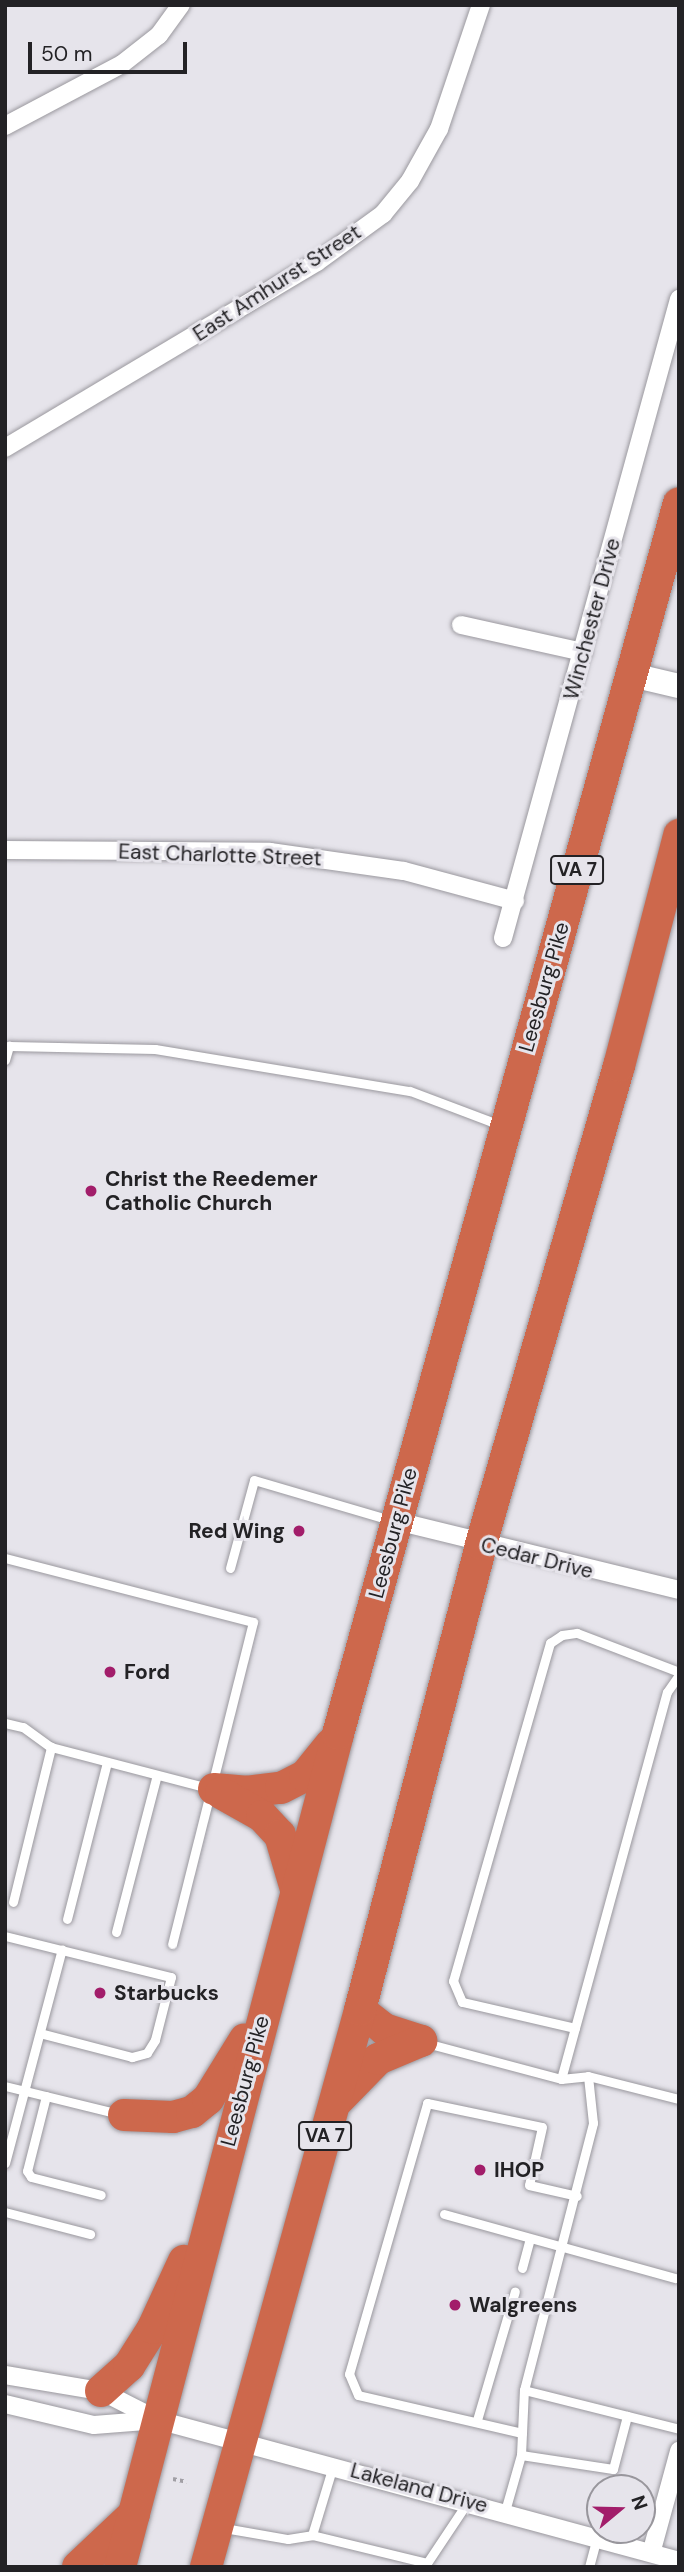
<!DOCTYPE html>
<html>
<head>
<meta charset="utf-8">
<style>
  body { margin:0 }
  #map { position:relative; width:684px; height:2572px; overflow:hidden; background:#e6e4eb; font-family:"DM Sans",sans-serif }
  div>[style] { position:absolute }
  .path>* { height:3.5px; margin-top:-1.75px; transform-origin:0; background:repeating-linear-gradient(90deg,#a19fa5 0 3.5px,transparent 0 7px) }
  .roads { filter:drop-shadow(0 0 2px #9a989e) drop-shadow(0 0 2px #9a989e) }
  .lane>* { height:9px; margin:-4.5px; padding:0 4.5px; transform-origin:4.5px; border-radius:4.5px; background:#fff }
  .street>* { height:18px; margin:-9px; padding:0 9px; transform-origin:9px; border-radius:9px; background:#fff }
  .secondary>* { height:24px; margin:-12px; padding:0 12px; transform-origin:12px; border-radius:12px; background:#fff }
  .highway>* { height:32px; margin:-16px; padding:0 16px; transform-origin:16px; border-radius:16px; background:#cd684c }
  .dots>* { width:19px; height:19px; translate:-50% -50%; box-sizing:border-box; border:4px solid #e6e4eb; border-radius:50% }
  span { translate:-50% -50%; white-space:nowrap; text-align:center; line-height:1.15; -webkit-text-stroke:6px #e6e4eb; paint-order:stroke }
  .shield-label span { padding:2px 5px; background:#e6e4eb; border:2px solid; border-radius:5px; -webkit-text-stroke-width:0 }
  .shield-label { font-size:19px; color:#232225; font-weight:700 }
  .street-label { font-size:21px; color:#232225 }
  .poi-label { font-size:21px; color:#232225; font-weight:700 }
  .left { translate:0 -50%; text-align:left }
  .right { translate:-100% -50%; text-align:right }
  .frame { position:absolute; inset:0; border:7px solid #232225; pointer-events:none }
  .north { position:absolute; left:586px; top:2474px; width:70px; height:70px; box-sizing:border-box; background:#e6e4eb; border:2px solid #98969c; border-radius:50%; rotate:71deg; font-size:19px; font-weight:700; line-height:28px; text-align:center; color:#232225 }
  .north::after { content:''; display:block; margin:auto; width:24px; height:32px; background:#a21d6a; clip-path:polygon(50% 0,100% 100%,50% 72%,0 100%) }
  .scale { position:absolute; left:28px; top:42px; width:159px; height:32px; box-sizing:border-box; border:4px solid #232225; border-top:0; padding-left:9px; font-size:21px; line-height:24px; white-space:nowrap; color:#232225; -webkit-text-stroke:5px #e6e4eb; paint-order:stroke }
</style>
</head>
<body>
<div id="map">
  <div class="path">
    <div style="left:173px;top:2479px;width:14px;rotate:12deg"></div>
  </div>
  <div class="roads">
    <div class="lane">
      <div style="left:5px;top:1060px;width:15px;rotate:-74deg"></div>
      <div style="left:9px;top:1046px;width:146px;rotate:1.2deg"></div>
      <div style="left:155px;top:1049px;width:258px;rotate:9.4deg"></div>
      <div style="left:410px;top:1091px;width:96px;rotate:20.7deg"></div>
      <div style="left:5px;top:1558px;width:256px;rotate:14.5deg"></div>
      <div style="left:253px;top:1622px;width:332px;rotate:104.1deg"></div>
      <div style="left:230px;top:1568px;width:91px;rotate:-74.7deg"></div>
      <div style="left:254px;top:1480px;width:145px;rotate:16.4deg"></div>
      <div style="left:5px;top:1723px;width:18px;rotate:13deg"></div>
      <div style="left:23px;top:1727px;width:34px;rotate:36deg"></div>
      <div style="left:51px;top:1747px;width:162px;rotate:14.6deg"></div>
      <div style="left:13px;top:1902px;width:160px;rotate:-76.2deg"></div>
      <div style="left:67px;top:1919px;width:162px;rotate:-75.7deg"></div>
      <div style="left:116px;top:1932px;width:162px;rotate:-75.4deg"></div>
      <div style="left:5px;top:1936px;width:171px;rotate:13.9deg"></div>
      <div style="left:171px;top:1977px;width:65px;rotate:104.3deg"></div>
      <div style="left:155px;top:2040px;width:15px;rotate:122deg"></div>
      <div style="left:147px;top:2053px;width:16px;rotate:165deg"></div>
      <div style="left:132px;top:2057px;width:95px;rotate:-165.4deg"></div>
      <div style="left:575px;top:2028px;width:116px;rotate:-167deg"></div>
      <div style="left:462px;top:2002px;width:23px;rotate:-113deg"></div>
      <div style="left:453px;top:1981px;width:352px;rotate:-74deg"></div>
      <div style="left:550px;top:1643px;width:14px;rotate:-34deg"></div>
      <div style="left:562px;top:1635px;width:15px;rotate:-8deg"></div>
      <div style="left:577px;top:1633px;width:109px;rotate:20.9deg"></div>
      <div style="left:426px;top:2043px;width:140px;rotate:14.9deg"></div>
      <div style="left:561px;top:2079px;width:27px;rotate:-6deg"></div>
      <div style="left:588px;top:2076px;width:94px;rotate:14.2deg"></div>
      <div style="left:561px;top:2079px;width:401px;rotate:-74.7deg"></div>
      <div style="left:667px;top:1692px;width:21px;rotate:-55deg"></div>
      <div style="left:5px;top:2086px;width:117px;rotate:13.8deg"></div>
      <div style="left:46px;top:2096px;width:77px;rotate:104.2deg"></div>
      <div style="left:27px;top:2171px;width:7px;rotate:56deg"></div>
      <div style="left:31px;top:2177px;width:72px;rotate:14.4deg"></div>
      <div style="left:5px;top:2163px;width:221px;rotate:-75.1deg"></div>
      <div style="left:5px;top:2212px;width:88px;rotate:14.5deg"></div>
      <div style="left:444px;top:2214px;width:240px;rotate:15.5deg"></div>
      <div style="left:522px;top:2268px;width:30px;rotate:-75deg"></div>
      <div style="left:524px;top:2390px;width:160px;rotate:14.1deg"></div>
      <div style="left:477px;top:2420px;width:134px;rotate:-73.6deg"></div>
      <div style="left:522px;top:2433px;width:168px;rotate:-167deg"></div>
      <div style="left:358px;top:2395px;width:23px;rotate:-113deg"></div>
      <div style="left:349px;top:2374px;width:282px;rotate:-73.9deg"></div>
      <div style="left:427px;top:2103px;width:117px;rotate:11.8deg"></div>
      <div style="left:542px;top:2127px;width:59px;rotate:102.6deg"></div>
      <div style="left:529px;top:2185px;width:49px;rotate:12.9deg"></div>
      <div style="left:521px;top:2455px;width:93px;rotate:8.7deg"></div>
      <div style="left:613px;top:2469px;width:55px;rotate:-75.2deg"></div>
      <div style="left:505px;top:2511px;width:58px;rotate:-74.1deg"></div>
      <div style="left:521px;top:2455px;width:65px;rotate:-87.4deg"></div>
      <div style="left:524px;top:2390px;width:276px;rotate:-75.5deg"></div>
      <div style="left:593px;top:2123px;width:47px;rotate:-96.1deg"></div>
      <div style="left:224px;top:2528px;width:65px;rotate:9.8deg"></div>
      <div style="left:288px;top:2539px;width:24px;rotate:-9deg"></div>
      <div style="left:312px;top:2535px;width:118px;rotate:13.7deg"></div>
      <div style="left:427px;top:2563px;width:4px;rotate:104deg"></div>
      <div style="left:312px;top:2535px;width:72px;rotate:-73.1deg"></div>
      <div style="left:427px;top:2563px;width:72px;rotate:-56.3deg"></div>
      <div style="left:589px;top:2567px;width:30px;rotate:-75deg"></div>
    </div>
    <div class="street">
      <div style="left:5px;top:126px;width:132px;rotate:-27.9deg"></div>
      <div style="left:122px;top:64px;width:47px;rotate:-38.1deg"></div>
      <div style="left:159px;top:35px;width:37px;rotate:-54deg"></div>
      <div style="left:5px;top:448px;width:363px;rotate:-30.8deg"></div>
      <div style="left:317px;top:262px;width:82px;rotate:-36deg"></div>
      <div style="left:383px;top:214px;width:43px;rotate:-50.7deg"></div>
      <div style="left:410px;top:181px;width:60px;rotate:-60.9deg"></div>
      <div style="left:439px;top:129px;width:131px;rotate:-71.3deg"></div>
      <div style="left:461px;top:625px;width:125px;rotate:12.5deg"></div>
      <div style="left:5px;top:850px;width:265px;rotate:0.4deg"></div>
      <div style="left:270px;top:852px;width:135px;rotate:8.1deg"></div>
      <div style="left:404px;top:871px;width:115px;rotate:15.1deg"></div>
      <div style="left:503px;top:938px;width:663px;rotate:-74.6deg"></div>
      <div style="left:396px;top:1521px;width:291px;rotate:13.7deg"></div>
      <div style="left:5px;top:2375px;width:97px;rotate:9.5deg"></div>
      <div style="left:101px;top:2391px;width:64px;rotate:27deg"></div>
      <div style="left:158px;top:2420px;width:540px;rotate:15.14deg"></div>
      <div style="left:5px;top:2404px;width:91px;rotate:13.3deg"></div>
      <div style="left:94px;top:2425px;width:64px;rotate:-4.5deg"></div>
      <div style="left:652px;top:2550px;width:103px;rotate:-74.7deg"></div>
    </div>
    <div class="secondary">
      <div style="left:632px;top:675px;width:48px;rotate:13.2deg"></div>
    </div>
    <div class="highway">
      <div style="left:214px;top:1789px;width:32px;rotate:5deg"></div>
      <div style="left:246px;top:1792px;width:35px;rotate:-7deg"></div>
      <div style="left:281px;top:1788px;width:27px;rotate:-27deg"></div>
      <div style="left:305px;top:1776px;width:41px;rotate:-50.9deg"></div>
      <div style="left:221px;top:1793px;width:47px;rotate:29.3deg"></div>
      <div style="left:262px;top:1816px;width:26px;rotate:47deg"></div>
      <div style="left:280px;top:1835px;width:53px;rotate:73.6deg"></div>
      <div style="left:360px;top:2010px;width:31px;rotate:38deg"></div>
      <div style="left:384px;top:2029px;width:39px;rotate:18deg"></div>
      <div style="left:338px;top:2100px;width:57px;rotate:-45.7deg"></div>
      <div style="left:378px;top:2059px;width:47px;rotate:-22.7deg"></div>
      <div style="left:124px;top:2115px;width:49px;rotate:2.3deg"></div>
      <div style="left:173px;top:2117px;width:20px;rotate:-15deg"></div>
      <div style="left:192px;top:2112px;width:21px;rotate:-39deg"></div>
      <div style="left:208px;top:2099px;width:70px;rotate:-58.3deg"></div>
      <div style="left:101px;top:2391px;width:38px;rotate:-42deg"></div>
      <div style="left:129px;top:2366px;width:45px;rotate:-57.7deg"></div>
      <div style="left:153px;top:2328px;width:74px;rotate:-65.2deg"></div>
      <div style="left:78px;top:2567px;width:77px;rotate:-43.4deg"></div>
      <div style="left:120px;top:2567px;width:861px;rotate:-75.33deg"></div>
      <div style="left:338px;top:1734px;width:1277px;rotate:-74.52deg"></div>
      <div style="left:206px;top:2567px;width:578px;rotate:-74.54deg"></div>
      <div style="left:360px;top:2010px;width:481px;rotate:-75.4deg"></div>
      <div style="left:481px;top:1544px;width:498px;rotate:-73.9deg"></div>
      <div style="left:619px;top:1066px;width:239px;rotate:-75.4deg"></div>
    </div>
  </div>
  <div class="dots">
    <div style="left:91px;top:1191px;background:#a21d6a"></div>
    <div style="left:299px;top:1531px;background:#a21d6a"></div>
    <div style="left:110px;top:1672px;background:#a21d6a"></div>
    <div style="left:100px;top:1993px;background:#a21d6a"></div>
    <div style="left:480px;top:2170px;background:#a21d6a"></div>
    <div style="left:455px;top:2305px;background:#a21d6a"></div>
  </div>
  <div class="shield-label">
    <span style="left:577px;top:870px">VA 7</span>
    <span style="left:325px;top:2136px">VA 7</span>
  </div>
  <div class="street-label">
    <span style="left:277px;top:283px;rotate:-33deg">East Amhurst Street</span>
    <span style="left:592px;top:619px;rotate:-75deg">Winchester Drive</span>
    <span style="left:220px;top:855px;rotate:2deg">East Charlotte Street</span>
    <span style="left:544px;top:987px;rotate:-74deg">Leesburg Pike</span>
    <span style="left:393px;top:1533px;rotate:-75deg">Leesburg Pike</span>
    <span style="left:537px;top:1558px;rotate:14deg">Cedar Drive</span>
    <span style="left:245px;top:2081px;rotate:-75deg">Leesburg Pike</span>
    <span style="left:419px;top:2488px;rotate:15deg">Lakeland Drive</span>
  </div>
  <div class="poi-label">
    <span class="left" style="left:105px;top:1191px">Christ the Reedemer<br>Catholic Church</span>
    <span class="right" style="left:285px;top:1531px">Red Wing</span>
    <span class="left" style="left:124px;top:1672px">Ford</span>
    <span class="left" style="left:114px;top:1993px">Starbucks</span>
    <span class="left" style="left:494px;top:2170px">IHOP</span>
    <span class="left" style="left:469px;top:2305px">Walgreens</span>
  </div>
  <div class="frame"></div>
  <div class="north">N</div>
  <div class="scale">50 m</div>
</div>
</body>
</html>
